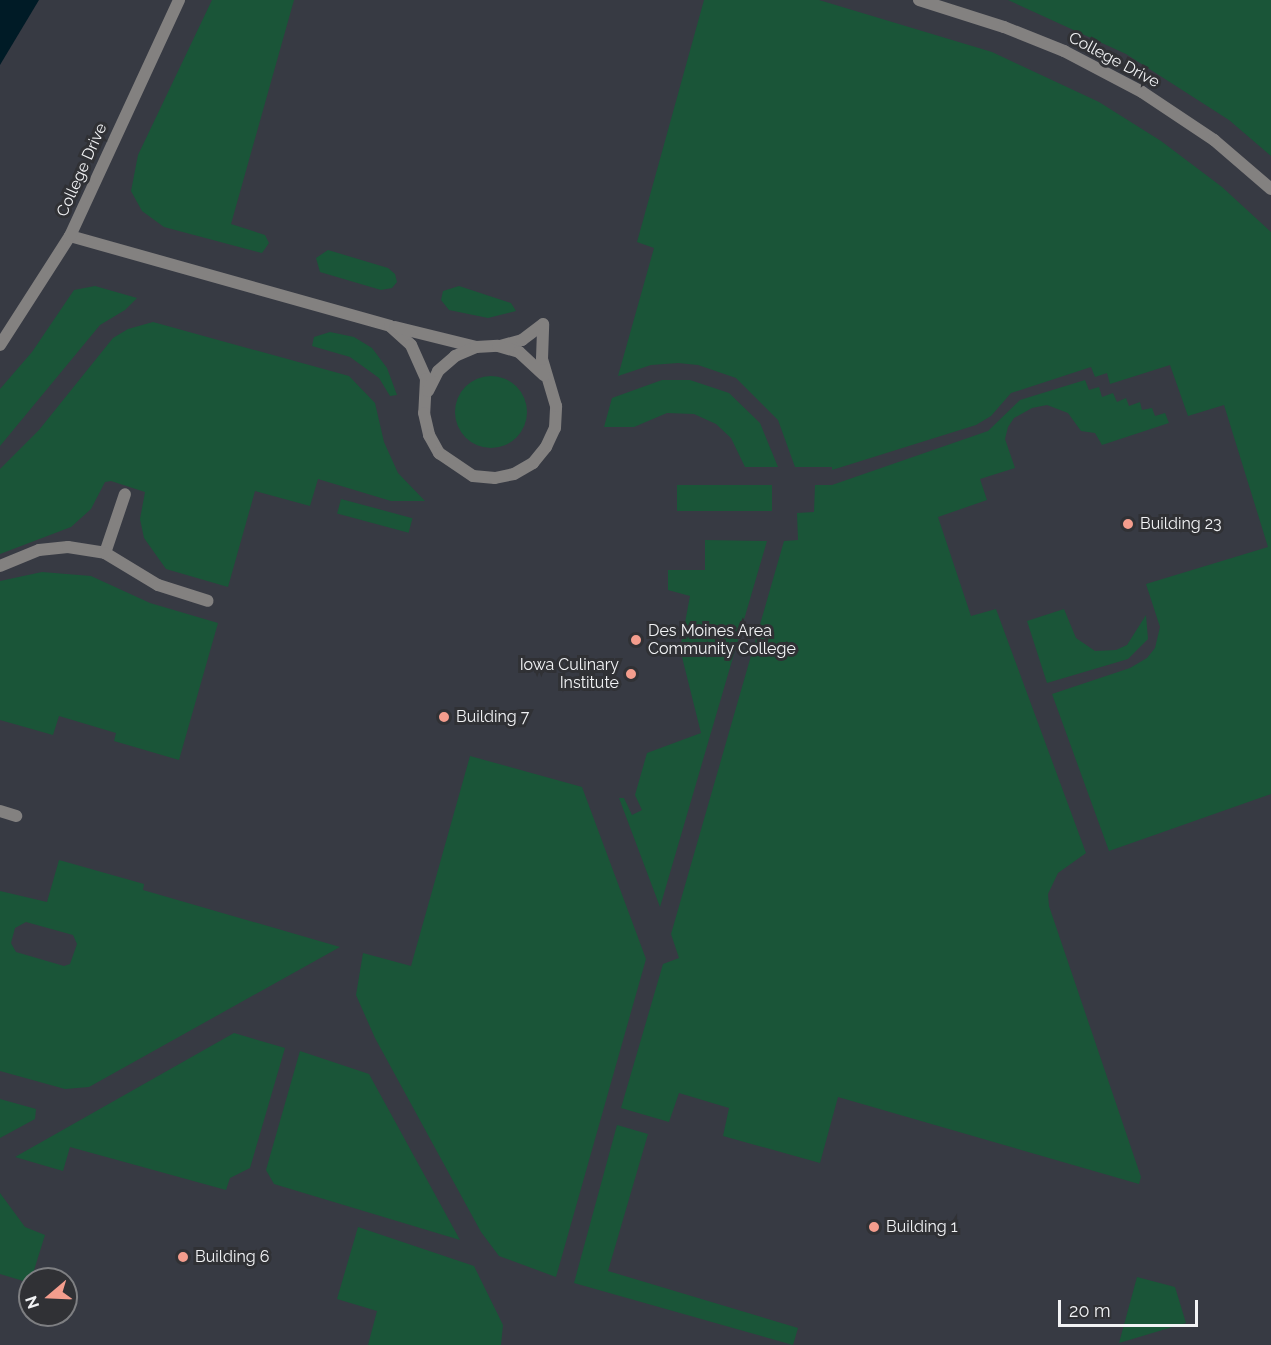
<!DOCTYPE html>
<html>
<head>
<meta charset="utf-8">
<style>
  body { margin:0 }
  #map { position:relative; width:1271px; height:1345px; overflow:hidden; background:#303135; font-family:Raleway,sans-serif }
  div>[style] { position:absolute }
  .built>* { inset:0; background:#373a43 }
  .green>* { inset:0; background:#1a5538; transform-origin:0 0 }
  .round { border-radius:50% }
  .water>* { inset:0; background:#001b26 }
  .lane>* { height:12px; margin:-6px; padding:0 6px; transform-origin:6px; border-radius:6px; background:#838180 }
  .street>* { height:12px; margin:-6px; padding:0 6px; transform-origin:6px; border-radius:6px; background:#838180 }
  .dots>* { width:16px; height:16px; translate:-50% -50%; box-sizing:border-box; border:3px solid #303135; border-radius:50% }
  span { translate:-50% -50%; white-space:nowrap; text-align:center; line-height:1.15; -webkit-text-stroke:6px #303135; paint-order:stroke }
  .street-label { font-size:16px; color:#f2f3f5 }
  .poi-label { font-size:16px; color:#f2f3f5 }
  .left { translate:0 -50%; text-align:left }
  .right { translate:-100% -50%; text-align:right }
  .north { position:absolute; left:18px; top:1267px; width:60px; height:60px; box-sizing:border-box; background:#303135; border:2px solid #7e7f82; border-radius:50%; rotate:251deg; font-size:16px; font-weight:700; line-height:24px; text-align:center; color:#f2f3f5 }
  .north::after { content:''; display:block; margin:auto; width:21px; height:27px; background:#f49d8d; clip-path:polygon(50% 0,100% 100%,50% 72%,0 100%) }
  .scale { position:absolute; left:1058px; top:1300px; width:140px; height:27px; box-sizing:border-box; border:3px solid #f2f3f5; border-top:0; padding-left:8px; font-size:18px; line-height:21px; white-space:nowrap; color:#f2f3f5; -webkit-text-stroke:4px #303135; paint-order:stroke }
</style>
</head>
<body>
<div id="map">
  <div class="built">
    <div style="clip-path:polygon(evenodd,0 0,1271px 0,1271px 1345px,0 1345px,0 0,30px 1279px,66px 1279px,66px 1315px,30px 1315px,30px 1279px)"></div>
  </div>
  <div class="green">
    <div style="clip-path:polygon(212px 0,294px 0,231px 224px,265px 235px,269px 243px,262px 253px,164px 227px,142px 211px,131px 191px,138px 155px)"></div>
    <div style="clip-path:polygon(704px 0,819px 0,992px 52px,1099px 102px,1161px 141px,1222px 187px,1271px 232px,1271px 794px,1109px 851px,1052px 694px,1130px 668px,1147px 658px,1155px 648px,1160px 627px,1146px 584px,1268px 547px,1224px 405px,1188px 416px,1170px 365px,1110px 384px,1107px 373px,1095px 377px,1091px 367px,1011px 393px,991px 416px,976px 425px,832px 470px,832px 467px,795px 467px,778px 420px,736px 378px,698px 365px,678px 363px,651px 365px,618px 376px,654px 248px,637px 242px)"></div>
    <div style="clip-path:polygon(1008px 0,1271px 0,1271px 156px,1229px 120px,1126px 54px)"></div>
    <div style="clip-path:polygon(328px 250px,388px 268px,395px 274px,397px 282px,392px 288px,381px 290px,320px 272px,316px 258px)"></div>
    <div style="clip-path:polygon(95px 286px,137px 298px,125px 310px,100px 325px,0 446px,0 389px,32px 352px,74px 290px)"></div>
    <div style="clip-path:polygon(459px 286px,511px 303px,516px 311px,488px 318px,449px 310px,441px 300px,443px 291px)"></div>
    <div style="clip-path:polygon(153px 322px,349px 376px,375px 403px,384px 442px,398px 473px,425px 501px,391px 501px,318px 479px,310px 506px,255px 491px,228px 587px,166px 569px,144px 538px,140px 519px,145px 492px,111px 481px,105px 482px,91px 509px,71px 527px,0 554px,0 469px,39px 430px,113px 338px,128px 329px)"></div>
    <div style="clip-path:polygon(330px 332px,354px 337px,372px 348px,387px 368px,397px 395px,390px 396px,379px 378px,350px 357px,312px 346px,314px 337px)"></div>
    <div class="round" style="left:455px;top:376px;width:72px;height:72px"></div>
    <div style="clip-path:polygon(662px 380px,690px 380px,729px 393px,760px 423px,778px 467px,745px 467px,731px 438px,716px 424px,694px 414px,667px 413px,634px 427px,604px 427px,612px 398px)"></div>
    <div style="clip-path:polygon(1085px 380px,1089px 390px,1099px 387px,1102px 397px,1113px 393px,1117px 402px,1126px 398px,1129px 406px,1140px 402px,1142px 410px,1152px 408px,1155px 416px,1165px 413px,1169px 423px,1102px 445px,1095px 433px,1081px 431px,1068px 413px,1047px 405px,1032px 408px,1014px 418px,1008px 427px,1005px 439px,1015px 468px,980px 479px,987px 500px,938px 517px,971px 616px,996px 609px,1086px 853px,1058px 873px,1048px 894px,1049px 906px,1141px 1177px,1139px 1184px,838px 1097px,820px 1163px,723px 1136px,729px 1108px,679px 1093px,669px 1122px,621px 1108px,663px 964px,679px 958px,671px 934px,784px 541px,798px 540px,797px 513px,814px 512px,815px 485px,832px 485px,988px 431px,1020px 400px)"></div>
    <div style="left:677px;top:485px;width:95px;height:26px"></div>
    <div style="left:341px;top:499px;width:74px;height:15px;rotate:15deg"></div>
    <div style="clip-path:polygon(705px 540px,767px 541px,660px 907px,619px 798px,624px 798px,632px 815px,642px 810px,635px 795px,647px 753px,701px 733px,680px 649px,690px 596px,668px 590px,668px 570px,705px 570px)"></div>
    <div style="clip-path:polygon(42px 572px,91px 576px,150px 603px,218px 623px,179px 760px,114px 741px,116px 733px,59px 716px,53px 735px,0 720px,0 581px)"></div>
    <div style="clip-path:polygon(1064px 609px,1076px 638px,1095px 651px,1116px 650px,1127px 645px,1146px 615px,1148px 639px,1128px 659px,1047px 683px,1027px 621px)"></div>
    <div style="clip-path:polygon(470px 756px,582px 787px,646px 959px,556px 1277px,499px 1256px,481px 1232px,375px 1038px,356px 995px,363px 953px,411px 966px)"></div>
    <div style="clip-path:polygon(evenodd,59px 860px,144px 884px,143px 890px,340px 947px,89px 1087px,65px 1089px,0 1071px,0 891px,47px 902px,59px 860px,26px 922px,73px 935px,77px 944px,70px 964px,64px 966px,16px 952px,11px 943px,15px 928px,26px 922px)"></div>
    <div style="clip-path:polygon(234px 1033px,285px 1048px,250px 1168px,230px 1178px,226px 1190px,70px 1147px,63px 1171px,15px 1157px)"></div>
    <div style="clip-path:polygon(300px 1051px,369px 1074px,460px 1240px,274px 1184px,266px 1170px)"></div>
    <div style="clip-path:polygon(0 1099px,36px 1109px,35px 1119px,0 1138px)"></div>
    <div style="clip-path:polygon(617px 1125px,648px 1134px,608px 1271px,798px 1328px,793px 1345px,574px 1283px)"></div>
    <div style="clip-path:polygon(0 1193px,25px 1227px,45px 1235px,30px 1283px,0 1274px)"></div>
    <div style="clip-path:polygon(358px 1227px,474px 1266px,503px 1325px,501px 1345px,368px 1345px,377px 1311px,337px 1299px)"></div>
    <div style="clip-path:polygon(1137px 1277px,1175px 1287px,1186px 1323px,1119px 1343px)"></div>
  </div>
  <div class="water">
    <div style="clip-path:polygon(0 0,39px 0,0 65px)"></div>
  </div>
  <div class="lane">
    <div style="left:70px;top:236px;width:332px;rotate:15.7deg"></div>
    <div style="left:390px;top:326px;width:28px;rotate:42deg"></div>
    <div style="left:411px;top:345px;width:37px;rotate:66deg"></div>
    <div style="left:426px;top:379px;width:34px;rotate:93deg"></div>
    <div style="left:424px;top:413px;width:23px;rotate:77deg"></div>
    <div style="left:429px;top:435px;width:21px;rotate:61deg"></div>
    <div style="left:439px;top:453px;width:41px;rotate:34.1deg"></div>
    <div style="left:473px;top:476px;width:22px;rotate:5deg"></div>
    <div style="left:495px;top:478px;width:19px;rotate:-12deg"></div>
    <div style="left:514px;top:474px;width:22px;rotate:-30deg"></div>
    <div style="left:533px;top:463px;width:21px;rotate:-51deg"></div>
    <div style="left:546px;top:447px;width:21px;rotate:-65deg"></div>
    <div style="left:555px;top:428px;width:22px;rotate:-87deg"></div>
    <div style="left:556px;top:406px;width:49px;rotate:-106.6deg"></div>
    <div style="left:542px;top:359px;width:35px;rotate:-88deg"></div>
    <div style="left:395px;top:327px;width:83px;rotate:13.9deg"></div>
    <div style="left:500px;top:346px;width:23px;rotate:-15deg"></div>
    <div style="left:522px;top:340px;width:26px;rotate:-37deg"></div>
    <div style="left:428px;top:391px;width:22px;rotate:-63deg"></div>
    <div style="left:438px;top:371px;width:23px;rotate:-41deg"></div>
    <div style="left:455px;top:356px;width:23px;rotate:-23deg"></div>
    <div style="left:476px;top:347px;width:22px;rotate:-3deg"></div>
    <div style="left:498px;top:346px;width:22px;rotate:16deg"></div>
    <div style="left:519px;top:352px;width:34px;rotate:43deg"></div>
    <div style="left:105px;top:553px;width:62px;rotate:-71.3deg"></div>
    <div style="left:0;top:566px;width:42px;rotate:-22.3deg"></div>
    <div style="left:39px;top:550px;width:29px;rotate:-6deg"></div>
    <div style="left:68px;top:547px;width:37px;rotate:9deg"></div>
    <div style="left:105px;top:553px;width:62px;rotate:31.1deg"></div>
    <div style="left:158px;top:585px;width:52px;rotate:17.7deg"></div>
    <div style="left:0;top:811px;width:17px;rotate:17deg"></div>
  </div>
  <div class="street">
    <div style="left:919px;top:0;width:89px;rotate:17.6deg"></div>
    <div style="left:1004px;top:27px;width:65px;rotate:21.8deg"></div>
    <div style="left:1064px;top:51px;width:88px;rotate:27.7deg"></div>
    <div style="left:1142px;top:92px;width:87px;rotate:33.7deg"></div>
    <div style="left:1214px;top:140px;width:75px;rotate:40.7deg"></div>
    <div style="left:0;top:345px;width:130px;rotate:-57.3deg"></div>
    <div style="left:70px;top:236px;width:260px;rotate:-65.2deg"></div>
  </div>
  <div class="dots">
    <div style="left:1128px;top:524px;background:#f49d8d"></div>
    <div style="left:636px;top:640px;background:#f49d8d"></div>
    <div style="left:631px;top:674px;background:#f49d8d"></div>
    <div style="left:444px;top:717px;background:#f49d8d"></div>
    <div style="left:874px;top:1227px;background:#f49d8d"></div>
    <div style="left:183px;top:1257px;background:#f49d8d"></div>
  </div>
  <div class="street-label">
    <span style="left:1114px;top:60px;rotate:28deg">College Drive</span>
    <span style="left:82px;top:170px;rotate:-66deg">College Drive</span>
  </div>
  <div class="poi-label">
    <span class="left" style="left:1140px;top:524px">Building 23</span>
    <span class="left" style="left:648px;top:640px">Des Moines Area<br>Community College</span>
    <span class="right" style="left:619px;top:674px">Iowa Culinary<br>Institute</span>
    <span class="left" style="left:456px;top:717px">Building 7</span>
    <span class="left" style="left:886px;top:1227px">Building 1</span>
    <span class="left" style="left:195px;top:1257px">Building 6</span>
  </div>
  <div class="north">N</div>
  <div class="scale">20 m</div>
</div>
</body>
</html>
